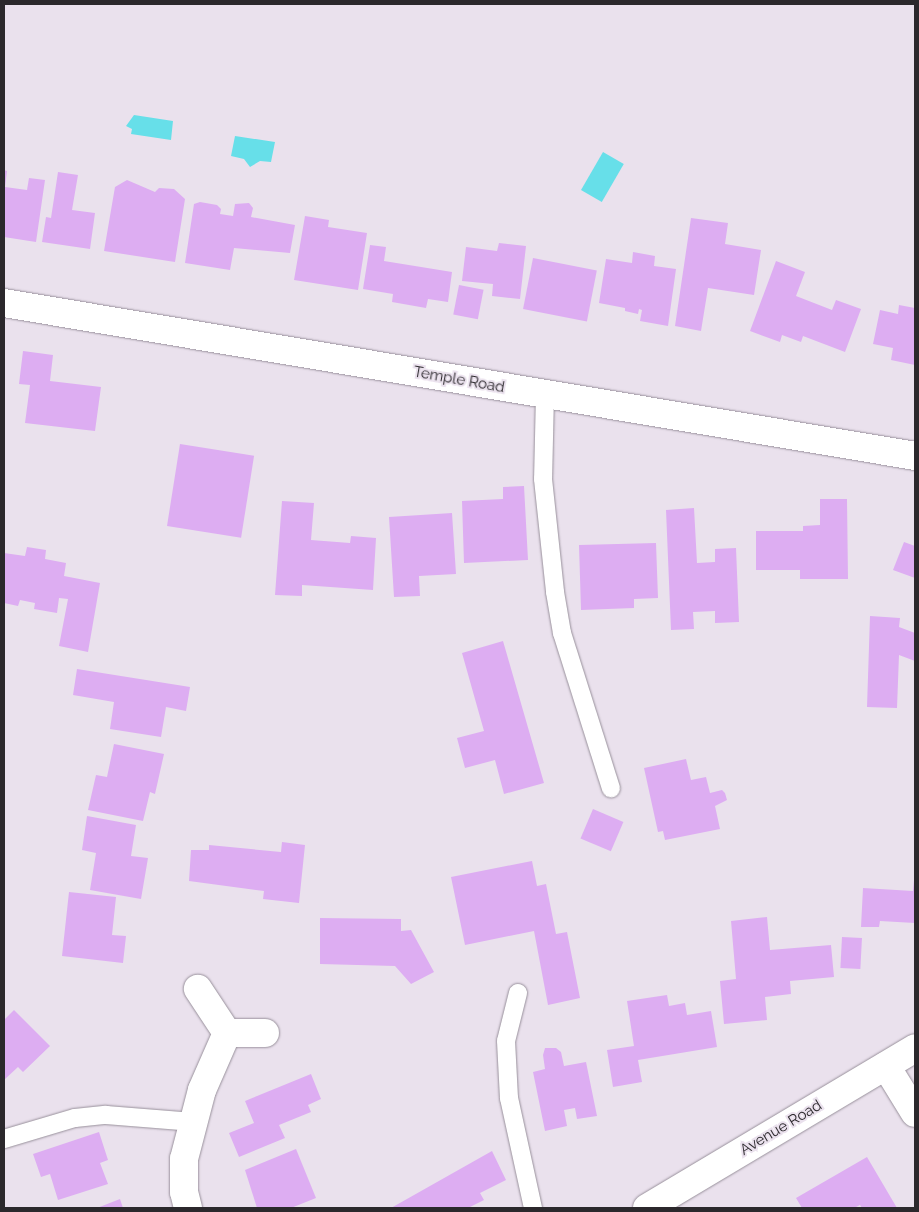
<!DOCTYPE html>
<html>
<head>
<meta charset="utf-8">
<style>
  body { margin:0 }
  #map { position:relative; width:919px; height:1212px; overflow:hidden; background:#eae1ed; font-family:Raleway,sans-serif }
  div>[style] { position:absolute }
  .water>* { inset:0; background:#67dfe9; transform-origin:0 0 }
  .building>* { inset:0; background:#ddadf2; transform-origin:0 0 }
  .roads { filter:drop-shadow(0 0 1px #98909b) drop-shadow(0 0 1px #98909b) }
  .service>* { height:18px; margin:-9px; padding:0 9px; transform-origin:9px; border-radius:9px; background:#fff }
  .minor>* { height:28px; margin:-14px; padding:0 14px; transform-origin:14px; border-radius:14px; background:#fff }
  span { translate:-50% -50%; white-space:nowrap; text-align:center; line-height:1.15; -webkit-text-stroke:4px #eae1ed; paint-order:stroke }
  .street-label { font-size:15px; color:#2b282c }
  .frame { position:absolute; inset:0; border:5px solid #2b282c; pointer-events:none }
</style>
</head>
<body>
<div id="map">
  <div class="water">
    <div style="clip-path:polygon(134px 115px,173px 121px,171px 140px,131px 134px,132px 129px,126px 126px)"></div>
    <div style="clip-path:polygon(235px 136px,275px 142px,271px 162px,260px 161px,250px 167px,244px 159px,231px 156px)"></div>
    <div style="left:603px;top:152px;width:24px;height:44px;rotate:30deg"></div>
  </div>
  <div class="building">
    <div style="clip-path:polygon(4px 170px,7px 171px,5px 187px,27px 190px,29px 178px,45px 180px,36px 242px,4px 237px)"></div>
    <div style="clip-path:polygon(58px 172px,78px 175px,72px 210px,95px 213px,90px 249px,42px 242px,46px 217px,51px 218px)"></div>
    <div style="clip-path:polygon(127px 180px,155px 192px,159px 188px,174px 189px,185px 199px,175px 262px,104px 251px,115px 187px)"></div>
    <div style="clip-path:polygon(200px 202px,217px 205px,221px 209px,220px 214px,233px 216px,235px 204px,249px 203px,253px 208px,251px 217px,295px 225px,290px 253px,234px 248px,230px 270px,185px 263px,194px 204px)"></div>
    <div style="clip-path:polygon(305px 216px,329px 220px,328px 227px,367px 233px,358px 290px,294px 280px)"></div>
    <div style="clip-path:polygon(691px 218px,728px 223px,725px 244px,761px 250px,754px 295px,708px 288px,701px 331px,675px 326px)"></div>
    <div style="clip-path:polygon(499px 243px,526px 246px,520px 299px,492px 296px,493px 284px,462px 281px,466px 247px,497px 251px)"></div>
    <div style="clip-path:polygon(370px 245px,386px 247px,384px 261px,452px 272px,448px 302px,428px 299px,426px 308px,392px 302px,393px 294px,363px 289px)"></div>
    <div style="clip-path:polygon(633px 252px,655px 256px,654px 266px,676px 269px,668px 326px,640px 321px,642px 310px,639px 309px,638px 314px,625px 311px,625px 308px,599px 303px,606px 259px,632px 263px)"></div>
    <div style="left:533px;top:258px;width:65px;height:52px;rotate:11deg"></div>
    <div style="clip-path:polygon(776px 261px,805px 272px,796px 296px,832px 310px,836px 300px,861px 309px,845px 352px,803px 336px,801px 342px,782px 335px,780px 342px,750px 331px)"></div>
    <div style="left:459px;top:285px;width:25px;height:30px;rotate:11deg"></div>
    <div style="clip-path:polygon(899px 305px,915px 308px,915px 365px,891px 360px,893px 348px,873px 344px,880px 310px,898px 314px)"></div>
    <div style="clip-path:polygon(23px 351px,53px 355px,50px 381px,101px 387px,95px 431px,25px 423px,30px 385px,19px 384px)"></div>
    <div style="left:180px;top:444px;width:75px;height:83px;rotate:9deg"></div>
    <div style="clip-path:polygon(524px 486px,528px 560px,464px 563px,462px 501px,503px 499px,503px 487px)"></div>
    <div style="clip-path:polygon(820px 499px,847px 499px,848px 579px,800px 579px,800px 570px,756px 570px,756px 531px,803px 531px,803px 526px,820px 525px)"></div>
    <div style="clip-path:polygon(282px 501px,314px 503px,311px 540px,350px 543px,351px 536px,376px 538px,373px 590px,302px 585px,302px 596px,275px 595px)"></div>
    <div style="clip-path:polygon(694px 508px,697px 563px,715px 562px,715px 549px,736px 548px,739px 622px,715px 623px,715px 611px,693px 612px,694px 629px,671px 630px,666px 510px)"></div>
    <div style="clip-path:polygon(452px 513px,456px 574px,419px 576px,420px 596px,394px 597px,389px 517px)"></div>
    <div style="clip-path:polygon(904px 542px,915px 546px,915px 578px,893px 570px)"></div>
    <div style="clip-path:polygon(656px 543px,658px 598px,634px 599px,634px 608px,581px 610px,579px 545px)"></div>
    <div style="clip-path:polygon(27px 547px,46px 550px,45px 559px,66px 563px,64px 576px,100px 583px,88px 652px,59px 646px,68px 599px,59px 598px,57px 613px,34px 609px,35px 603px,20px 600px,18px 606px,4px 603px,4px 553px,25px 556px)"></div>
    <div style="clip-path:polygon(870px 616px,900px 618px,899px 627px,915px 633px,915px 661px,899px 655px,897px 708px,867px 707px)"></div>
    <div style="clip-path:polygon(503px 641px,544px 783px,504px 794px,495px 760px,465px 768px,457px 738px,484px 731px,462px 653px)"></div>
    <div style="clip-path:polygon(77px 669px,190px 687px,186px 711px,166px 707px,161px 737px,110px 729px,114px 702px,73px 695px)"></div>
    <div style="clip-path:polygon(114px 744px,164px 754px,155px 794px,150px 792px,143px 821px,88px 810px,96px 775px,107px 777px)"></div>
    <div style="clip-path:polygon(686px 759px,691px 780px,706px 777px,710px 793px,722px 790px,725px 793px,727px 800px,715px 806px,720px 829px,665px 840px,663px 831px,658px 832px,644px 768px)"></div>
    <div style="left:593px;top:809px;width:33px;height:32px;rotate:23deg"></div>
    <div style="clip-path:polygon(87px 816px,136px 825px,131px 856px,148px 858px,141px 899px,90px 890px,96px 853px,82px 850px)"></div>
    <div style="clip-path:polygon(282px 842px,305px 845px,299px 903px,263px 899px,264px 891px,189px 881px,191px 850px,209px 850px,209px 845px,281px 852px)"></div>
    <div style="clip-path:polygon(532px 861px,537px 886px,546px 884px,556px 934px,567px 932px,580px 998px,548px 1005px,534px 931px,465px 945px,451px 877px)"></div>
    <div style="clip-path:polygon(914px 880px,915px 923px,880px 921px,879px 927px,861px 927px,863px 888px,913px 891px)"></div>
    <div style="clip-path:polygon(69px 892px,116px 897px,112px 935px,126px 936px,123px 963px,62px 956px)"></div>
    <div style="clip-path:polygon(767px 917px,770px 950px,831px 945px,834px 977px,790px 981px,791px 994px,765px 997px,767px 1020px,724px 1024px,720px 981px,736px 979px,731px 921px)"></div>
    <div style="clip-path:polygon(320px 918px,401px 919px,401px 931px,411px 930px,434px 972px,411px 984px,395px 966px,320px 964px)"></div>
    <div style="left:842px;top:937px;width:20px;height:31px;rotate:3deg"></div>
    <div style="clip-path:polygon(667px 995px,669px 1006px,685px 1003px,687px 1015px,711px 1011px,717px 1047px,638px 1060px,642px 1082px,613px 1087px,607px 1050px,634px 1046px,627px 1001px)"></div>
    <div style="clip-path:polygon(14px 1010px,50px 1046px,23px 1072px,18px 1067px,4px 1080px,4px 1020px)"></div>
    <div style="clip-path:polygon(545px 1048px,556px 1048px,561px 1052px,564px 1066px,586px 1062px,597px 1116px,577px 1119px,575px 1108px,564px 1110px,567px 1126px,545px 1131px,533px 1072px,545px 1069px,543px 1055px)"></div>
    <div style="clip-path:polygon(311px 1074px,321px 1099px,308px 1105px,311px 1112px,279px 1125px,285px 1138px,239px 1157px,229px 1133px,254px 1123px,245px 1101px)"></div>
    <div style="clip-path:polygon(99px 1132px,108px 1160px,100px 1163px,108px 1184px,58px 1200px,50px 1174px,41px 1177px,33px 1154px)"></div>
    <div style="clip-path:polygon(296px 1149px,316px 1198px,291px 1208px,257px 1208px,245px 1170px)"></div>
    <div style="clip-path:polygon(492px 1151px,506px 1180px,480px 1193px,484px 1200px,468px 1208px,391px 1208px)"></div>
    <div style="clip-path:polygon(867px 1157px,897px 1208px,862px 1208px,860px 1205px,854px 1208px,802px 1208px,796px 1198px)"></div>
    <div style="clip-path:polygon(120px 1199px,123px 1208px,97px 1208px)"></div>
  </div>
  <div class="roads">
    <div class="service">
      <div style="left:545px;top:394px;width:85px;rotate:91.3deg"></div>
      <div style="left:543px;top:479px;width:114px;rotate:83.9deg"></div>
      <div style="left:555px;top:592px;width:42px;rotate:80.3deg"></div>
      <div style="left:562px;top:633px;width:163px;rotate:72.5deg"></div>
      <div style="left:518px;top:993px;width:49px;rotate:104deg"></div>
      <div style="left:506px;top:1041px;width:57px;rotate:87deg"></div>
      <div style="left:509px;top:1098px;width:113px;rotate:77.7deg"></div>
      <div style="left:4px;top:1139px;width:74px;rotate:-16.5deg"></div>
      <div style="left:75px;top:1118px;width:31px;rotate:-6deg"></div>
      <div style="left:106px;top:1115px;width:88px;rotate:4.5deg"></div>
    </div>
    <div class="minor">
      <div style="left:4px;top:303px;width:924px;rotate:9.53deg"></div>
      <div style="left:227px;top:1033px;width:38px"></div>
      <div style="left:886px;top:1066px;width:55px;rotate:58.3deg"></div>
      <div style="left:188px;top:1208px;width:16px;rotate:-104deg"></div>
      <div style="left:184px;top:1192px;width:33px;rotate:-90deg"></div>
      <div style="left:184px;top:1159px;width:71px;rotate:-75.4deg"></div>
      <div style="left:202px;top:1090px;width:62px;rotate:-66.3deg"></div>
      <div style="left:227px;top:1033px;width:53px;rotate:-123.4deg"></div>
      <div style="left:647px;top:1208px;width:312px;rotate:-30.8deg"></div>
    </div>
  </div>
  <div class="street-label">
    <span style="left:459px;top:380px;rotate:10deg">Temple Road</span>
    <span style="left:781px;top:1128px;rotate:-31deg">Avenue Road</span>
  </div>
  <div class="frame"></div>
</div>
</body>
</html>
